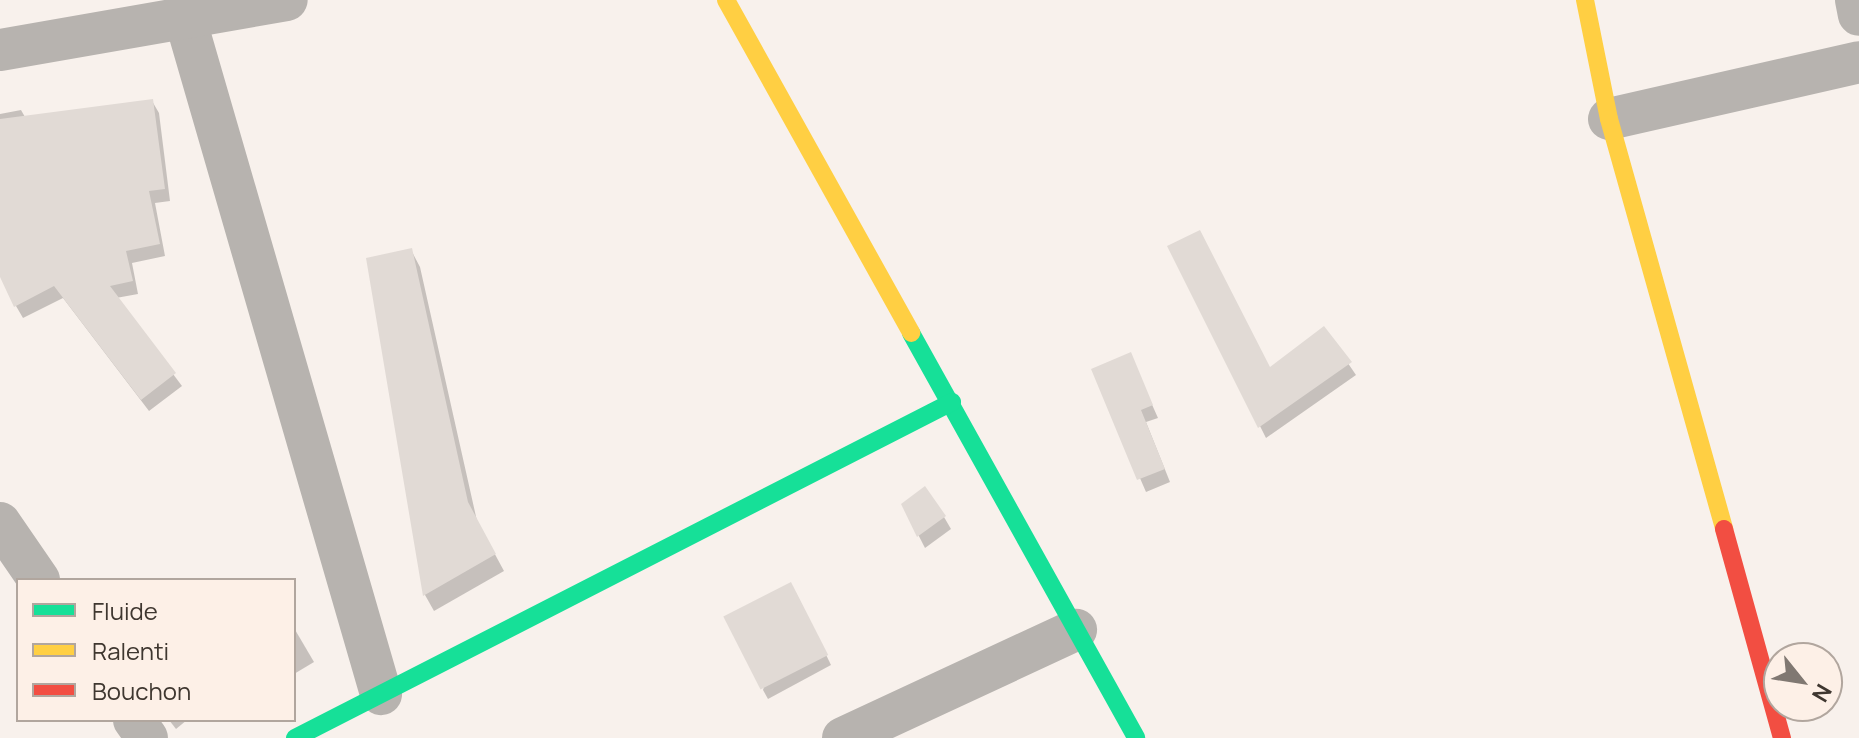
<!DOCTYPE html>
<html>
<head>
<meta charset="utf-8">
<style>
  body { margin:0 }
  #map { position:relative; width:1859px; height:738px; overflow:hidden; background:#f8f1ec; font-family:Manrope,sans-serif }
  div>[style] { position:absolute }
  .shadow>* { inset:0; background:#0003 }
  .building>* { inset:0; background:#e1dad5; transform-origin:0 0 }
  .street>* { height:42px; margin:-21px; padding:0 21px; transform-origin:21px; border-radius:21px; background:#b7b3af }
  .fast>* { height:18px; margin:-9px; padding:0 9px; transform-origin:9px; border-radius:9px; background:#16e098 }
  .slow>* { height:18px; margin:-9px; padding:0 9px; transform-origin:9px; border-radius:9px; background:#ffcf43 }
  .jam>* { height:18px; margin:-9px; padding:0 9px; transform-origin:9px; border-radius:9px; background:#f24e42 }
  span { translate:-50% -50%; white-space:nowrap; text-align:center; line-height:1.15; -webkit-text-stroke:8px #fdf0e7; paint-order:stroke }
  .legend { position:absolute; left:16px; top:578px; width:280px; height:144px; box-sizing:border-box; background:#fdf0e7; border:2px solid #b1a69e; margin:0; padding:10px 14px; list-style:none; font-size:24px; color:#3f3730 }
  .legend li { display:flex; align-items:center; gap:16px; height:40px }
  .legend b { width:40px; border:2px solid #b1a69e }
  .north { position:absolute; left:1763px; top:642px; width:80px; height:80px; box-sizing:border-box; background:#fdf0e7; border:2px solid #b1a69e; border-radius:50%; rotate:120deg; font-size:22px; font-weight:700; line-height:32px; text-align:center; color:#3f3730 }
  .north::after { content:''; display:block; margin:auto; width:28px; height:36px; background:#807872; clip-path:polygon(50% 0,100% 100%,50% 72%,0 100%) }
</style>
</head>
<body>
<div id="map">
  <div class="shadow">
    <div style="clip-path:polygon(152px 101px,159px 113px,170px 201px,155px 203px,165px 256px,132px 263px,138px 294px,116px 298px,182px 386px,149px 411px,63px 298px,23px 318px,16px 306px,0 272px,0 114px,21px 110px,25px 117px)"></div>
    <div style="clip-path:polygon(1170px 247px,1270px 370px,1324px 328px,1356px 375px,1266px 438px)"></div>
    <div style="clip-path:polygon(411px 250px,420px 267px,477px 521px,504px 571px,434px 611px,425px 595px,386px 349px)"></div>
    <div style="clip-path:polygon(1130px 355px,1158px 418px,1146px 422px,1170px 482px,1146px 492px,1093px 370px)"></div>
    <div style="clip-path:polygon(903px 505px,944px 517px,951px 529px,925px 548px)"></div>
    <div style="clip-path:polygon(796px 593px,831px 665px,768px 699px,763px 690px)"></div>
    <div style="clip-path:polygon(294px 628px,314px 662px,294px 674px)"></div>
    <div style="clip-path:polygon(169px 720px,187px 720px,176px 729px)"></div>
  </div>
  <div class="building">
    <div style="clip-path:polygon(153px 99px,165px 189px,149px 191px,160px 244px,126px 251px,133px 281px,110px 286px,176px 373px,141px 400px,54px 286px,14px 307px,0 277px,0 119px)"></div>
    <div style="clip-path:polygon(1200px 230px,1270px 367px,1324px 326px,1352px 362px,1258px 428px,1167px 246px)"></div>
    <div style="clip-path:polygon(412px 248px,468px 502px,496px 554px,423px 596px,366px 258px)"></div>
    <div style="clip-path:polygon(1131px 352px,1153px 405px,1141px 410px,1165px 469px,1137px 480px,1091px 369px)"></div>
    <div style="clip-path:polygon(925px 486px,946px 516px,917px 537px,901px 504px)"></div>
    <div style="left:791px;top:582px;width:82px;height:76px;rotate:63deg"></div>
  </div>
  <div class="street">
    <div style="left:1856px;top:0;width:15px;rotate:79deg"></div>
    <div style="left:185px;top:18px;width:704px;rotate:73.83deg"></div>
    <div style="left:0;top:50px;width:291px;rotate:-9.9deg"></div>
    <div style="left:1609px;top:119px;width:256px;rotate:-12.8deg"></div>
    <div style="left:0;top:523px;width:69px;rotate:55.6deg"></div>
    <div style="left:134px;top:720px;width:22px;rotate:54deg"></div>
    <div style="left:843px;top:738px;width:257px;rotate:-24.9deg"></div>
  </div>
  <div class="fast">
    <div style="left:911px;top:333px;width:463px;rotate:60.9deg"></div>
    <div style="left:295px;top:738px;width:738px;rotate:-27.09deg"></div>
  </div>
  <div class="slow">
    <div style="left:726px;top:0;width:381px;rotate:60.9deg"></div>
    <div style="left:1585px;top:0;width:121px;rotate:78.6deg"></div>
    <div style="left:1609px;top:119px;width:426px;rotate:74.3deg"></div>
  </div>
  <div class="jam">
    <div style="left:1724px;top:529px;width:217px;rotate:74.5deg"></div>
  </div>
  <ul class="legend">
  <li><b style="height:10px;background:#16e098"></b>Fluide</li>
  <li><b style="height:10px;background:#ffcf43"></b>Ralenti</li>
  <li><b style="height:10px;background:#f24e42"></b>Bouchon</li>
  </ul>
  <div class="north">N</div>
</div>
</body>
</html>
